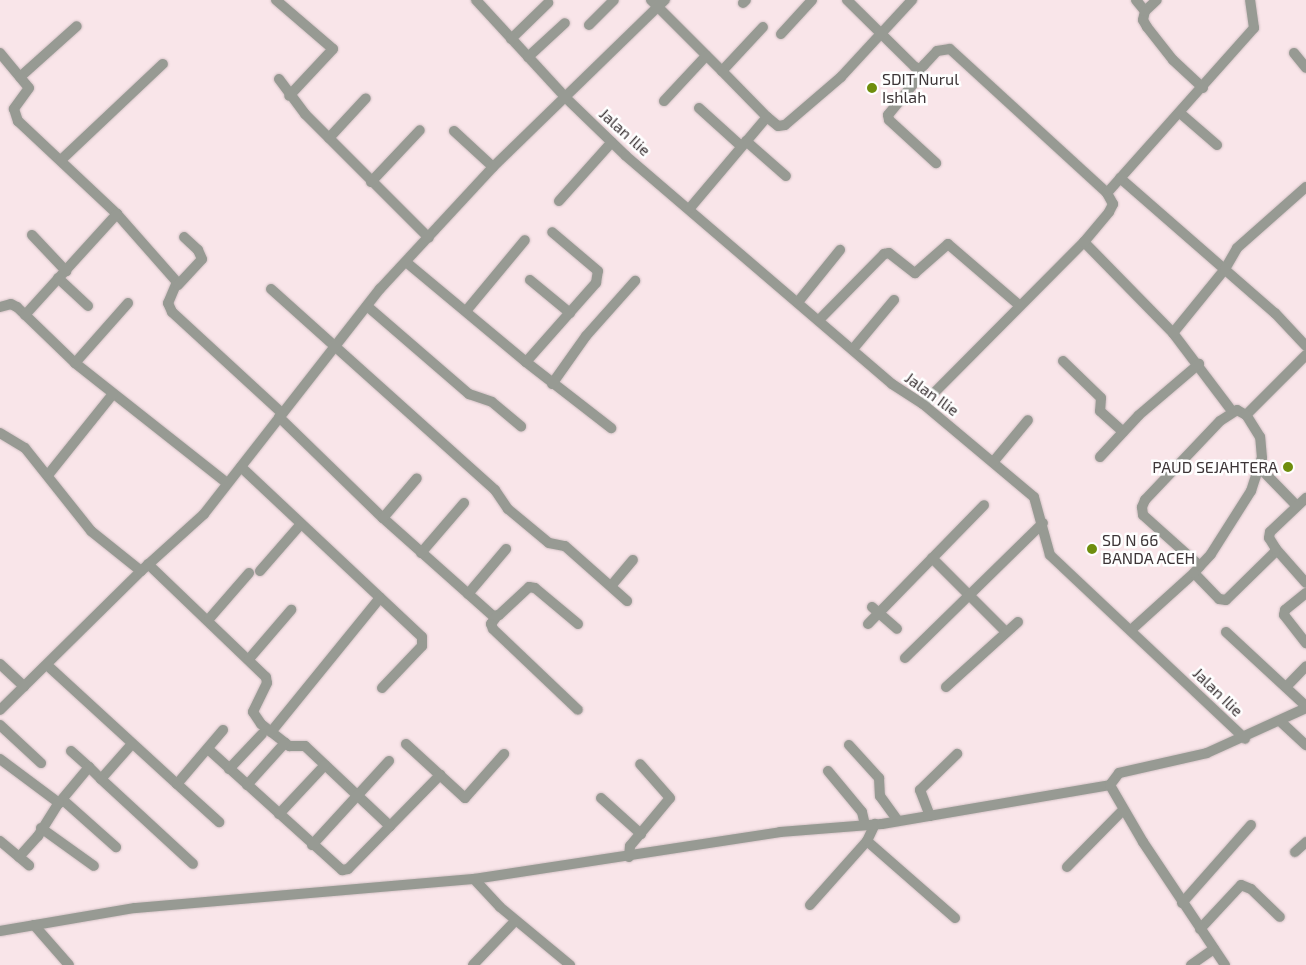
<!DOCTYPE html>
<html>
<head>
<meta charset="utf-8">
<style>
  body { margin:0 }
  #map { position:relative; width:1306px; height:965px; overflow:hidden; background:#f9e5e9; font-family:"Exo 2",sans-serif }
  div>[style] { position:absolute }
  .roads { filter:drop-shadow(0 0 1px #d3c2c5) drop-shadow(0 0 1px #d3c2c5) }
  .street>* { height:10px; margin:-5px; padding:0 5px; transform-origin:5px; border-radius:5px; background:#979a93 }
  .dots>* { width:14px; height:14px; translate:-50% -50%; box-sizing:border-box; border:2px solid #fff; border-radius:50% }
  span { translate:-50% -50%; white-space:nowrap; text-align:center; line-height:1.15; -webkit-text-stroke:5px #fff; paint-order:stroke }
  .poi-label { font-size:16px; color:#3d3537 }
  .left { translate:0 -50%; text-align:left }
  .right { translate:-100% -50%; text-align:right }
  .street-label { font-size:16px; color:#3d3537 }
</style>
</head>
<body>
<div id="map">
  <div class="roads">
    <div class="street">
      <div style="left:276px;top:0;width:75px;rotate:40.7deg"></div>
      <div style="left:333px;top:49px;width:64px;rotate:133.1deg"></div>
      <div style="left:476px;top:0;width:133px;rotate:47.4deg"></div>
      <div style="left:566px;top:98px;width:83px;rotate:44deg"></div>
      <div style="left:626px;top:156px;width:350px;rotate:40.6deg"></div>
      <div style="left:892px;top:384px;width:37px;rotate:33deg"></div>
      <div style="left:923px;top:404px;width:145px;rotate:40deg"></div>
      <div style="left:1034px;top:497px;width:60px;rotate:74.6deg"></div>
      <div style="left:1050px;top:555px;width:268px;rotate:43.3deg"></div>
      <div style="left:651px;top:0;width:100px;rotate:45deg"></div>
      <div style="left:722px;top:71px;width:60px;rotate:-47deg"></div>
      <div style="left:847px;top:0;width:95px;rotate:44.6deg"></div>
      <div style="left:915px;top:67px;width:5px;rotate:22deg"></div>
      <div style="left:920px;top:69px;width:6px;rotate:-45deg"></div>
      <div style="left:924px;top:65px;width:19px;rotate:-47deg"></div>
      <div style="left:937px;top:51px;width:13px;rotate:-9deg"></div>
      <div style="left:950px;top:49px;width:213px;rotate:42.5deg"></div>
      <div style="left:1136px;top:0;width:14px;rotate:51deg"></div>
      <div style="left:1145px;top:11px;width:16px;rotate:-43deg"></div>
      <div style="left:743px;top:3px;width:4px;rotate:-45deg"></div>
      <div style="left:1145px;top:11px;width:9px;rotate:103deg"></div>
      <div style="left:1143px;top:20px;width:8px;rotate:60deg"></div>
      <div style="left:1147px;top:27px;width:42px;rotate:51.8deg"></div>
      <div style="left:1173px;top:60px;width:41px;rotate:43deg"></div>
      <div style="left:589px;top:25px;width:35px;rotate:-45deg"></div>
      <div style="left:781px;top:34px;width:46px;rotate:-47.6deg"></div>
      <div style="left:511px;top:39px;width:52px;rotate:-44.2deg"></div>
      <div style="left:0;top:53px;width:45px;rotate:50.4deg"></div>
      <div style="left:29px;top:88px;width:26px;rotate:126deg"></div>
      <div style="left:14px;top:109px;width:13px;rotate:72deg"></div>
      <div style="left:18px;top:121px;width:136px;rotate:43.2deg"></div>
      <div style="left:117px;top:214px;width:91px;rotate:48.6deg"></div>
      <div style="left:177px;top:282px;width:23px;rotate:113deg"></div>
      <div style="left:168px;top:303px;width:10px;rotate:66deg"></div>
      <div style="left:172px;top:312px;width:149px;rotate:42.6deg"></div>
      <div style="left:1294px;top:53px;width:19px;rotate:51deg"></div>
      <div style="left:528px;top:57px;width:50px;rotate:-42.6deg"></div>
      <div style="left:920px;top:69px;width:8px;rotate:97deg"></div>
      <div style="left:919px;top:77px;width:49px;rotate:129.2deg"></div>
      <div style="left:888px;top:115px;width:5px;rotate:79deg"></div>
      <div style="left:889px;top:120px;width:64px;rotate:42.5deg"></div>
      <div style="left:20px;top:77px;width:76px;rotate:-41.8deg"></div>
      <div style="left:279px;top:79px;width:44px;rotate:53.4deg"></div>
      <div style="left:305px;top:114px;width:175px;rotate:45deg"></div>
      <div style="left:664px;top:101px;width:62px;rotate:-47deg"></div>
      <div style="left:699px;top:108px;width:57px;rotate:42.1deg"></div>
      <div style="left:1180px;top:113px;width:49px;rotate:40.9deg"></div>
      <div style="left:767px;top:117px;width:14px;rotate:39deg"></div>
      <div style="left:778px;top:126px;width:7px;rotate:-8deg"></div>
      <div style="left:785px;top:125px;width:74px;rotate:-40.6deg"></div>
      <div style="left:841px;top:77px;width:105px;rotate:-47.3deg"></div>
      <div style="left:454px;top:131px;width:53px;rotate:42.7deg"></div>
      <div style="left:329px;top:138px;width:54px;rotate:-47.2deg"></div>
      <div style="left:746px;top:141px;width:53px;rotate:41.2deg"></div>
      <div style="left:61px;top:160px;width:140px;rotate:-43.3deg"></div>
      <div style="left:1120px;top:178px;width:206px;rotate:41.1deg"></div>
      <div style="left:1275px;top:313px;width:45px;rotate:46.8deg"></div>
      <div style="left:371px;top:182px;width:71px;rotate:-46.7deg"></div>
      <div style="left:559px;top:201px;width:79px;rotate:-48.1deg"></div>
      <div style="left:690px;top:208px;width:119px;rotate:-49.8deg"></div>
      <div style="left:767px;top:117px;width:64px;rotate:-134.4deg"></div>
      <div style="left:32px;top:235px;width:50px;rotate:46.6deg"></div>
      <div style="left:1084px;top:242px;width:127px;rotate:45.6deg"></div>
      <div style="left:1173px;top:333px;width:98px;rotate:52.9deg"></div>
      <div style="left:406px;top:262px;width:156px;rotate:39.8deg"></div>
      <div style="left:526px;top:362px;width:108px;rotate:37.8deg"></div>
      <div style="left:58px;top:278px;width:41px;rotate:43deg"></div>
      <div style="left:530px;top:280px;width:52px;rotate:39.5deg"></div>
      <div style="left:178px;top:285px;width:35px;rotate:-47deg"></div>
      <div style="left:202px;top:259px;width:10px;rotate:-114deg"></div>
      <div style="left:198px;top:250px;width:19px;rotate:-137deg"></div>
      <div style="left:271px;top:289px;width:301px;rotate:41.9deg"></div>
      <div style="left:495px;top:490px;width:23px;rotate:56deg"></div>
      <div style="left:508px;top:509px;width:53px;rotate:39.7deg"></div>
      <div style="left:549px;top:543px;width:16px;rotate:11deg"></div>
      <div style="left:565px;top:546px;width:83px;rotate:41.6deg"></div>
      <div style="left:798px;top:302px;width:67px;rotate:-51.1deg"></div>
      <div style="left:367px;top:306px;width:135px;rotate:40.8deg"></div>
      <div style="left:469px;top:394px;width:24px;rotate:19deg"></div>
      <div style="left:492px;top:402px;width:38px;rotate:40deg"></div>
      <div style="left:0;top:307px;width:11px;rotate:-15deg"></div>
      <div style="left:11px;top:304px;width:7px;rotate:27deg"></div>
      <div style="left:17px;top:307px;width:81px;rotate:44deg"></div>
      <div style="left:75px;top:363px;width:194px;rotate:38.3deg"></div>
      <div style="left:466px;top:311px;width:92px;rotate:-50.3deg"></div>
      <div style="left:25px;top:315px;width:137px;rotate:-47.7deg"></div>
      <div style="left:819px;top:320px;width:93px;rotate:-45.4deg"></div>
      <div style="left:884px;top:254px;width:5px;rotate:-11deg"></div>
      <div style="left:889px;top:253px;width:33px;rotate:38deg"></div>
      <div style="left:915px;top:273px;width:44px;rotate:-41.3deg"></div>
      <div style="left:948px;top:244px;width:94px;rotate:40.7deg"></div>
      <div style="left:1173px;top:333px;width:82px;rotate:-50.9deg"></div>
      <div style="left:1225px;top:269px;width:24px;rotate:-60deg"></div>
      <div style="left:1237px;top:248px;width:92px;rotate:-41.5deg"></div>
      <div style="left:853px;top:349px;width:64px;rotate:-50.1deg"></div>
      <div style="left:1063px;top:361px;width:53px;rotate:44.2deg"></div>
      <div style="left:1101px;top:398px;width:13px;rotate:94deg"></div>
      <div style="left:1100px;top:411px;width:31px;rotate:42deg"></div>
      <div style="left:526px;top:362px;width:106px;rotate:-48.5deg"></div>
      <div style="left:596px;top:283px;width:12px;rotate:-81deg"></div>
      <div style="left:598px;top:271px;width:60px;rotate:-139.7deg"></div>
      <div style="left:75px;top:363px;width:80px;rotate:-48.5deg"></div>
      <div style="left:552px;top:384px;width:59px;rotate:-54.7deg"></div>
      <div style="left:586px;top:336px;width:74px;rotate:-48.3deg"></div>
      <div style="left:923px;top:404px;width:228px;rotate:-45.2deg"></div>
      <div style="left:1084px;top:242px;width:39px;rotate:-50deg"></div>
      <div style="left:1109px;top:212px;width:9px;rotate:-63deg"></div>
      <div style="left:1113px;top:204px;width:13px;rotate:-119deg"></div>
      <div style="left:1107px;top:193px;width:221px;rotate:-48.3deg"></div>
      <div style="left:1254px;top:28px;width:28px;rotate:-98deg"></div>
      <div style="left:1246px;top:415px;width:85px;rotate:-45deg"></div>
      <div style="left:279px;top:417px;width:145px;rotate:44.2deg"></div>
      <div style="left:383px;top:518px;width:147px;rotate:41.7deg"></div>
      <div style="left:493px;top:616px;width:6px;rotate:-9deg"></div>
      <div style="left:499px;top:615px;width:41px;rotate:-43deg"></div>
      <div style="left:529px;top:587px;width:6px;rotate:9deg"></div>
      <div style="left:535px;top:588px;width:56px;rotate:39.9deg"></div>
      <div style="left:0;top:433px;width:29px;rotate:31deg"></div>
      <div style="left:25px;top:448px;width:106px;rotate:51.5deg"></div>
      <div style="left:91px;top:531px;width:64px;rotate:38.7deg"></div>
      <div style="left:1100px;top:457px;width:57px;rotate:-47.1deg"></div>
      <div style="left:1139px;top:415px;width:79px;rotate:-40.4deg"></div>
      <div style="left:994px;top:461px;width:53px;rotate:-50.3deg"></div>
      <div style="left:241px;top:467px;width:248px;rotate:43.2deg"></div>
      <div style="left:422px;top:637px;width:9px;rotate:90deg"></div>
      <div style="left:422px;top:646px;width:58px;rotate:133.6deg"></div>
      <div style="left:1260px;top:468px;width:53px;rotate:45.8deg"></div>
      <div style="left:48px;top:475px;width:104px;rotate:-51.3deg"></div>
      <div style="left:383px;top:518px;width:52px;rotate:-49.6deg"></div>
      <div style="left:1276px;top:549px;width:45px;rotate:48.6deg"></div>
      <div style="left:421px;top:553px;width:66px;rotate:-49.3deg"></div>
      <div style="left:932px;top:558px;width:105px;rotate:45deg"></div>
      <div style="left:148px;top:564px;width:163px;rotate:43.8deg"></div>
      <div style="left:266px;top:677px;width:6px;rotate:81deg"></div>
      <div style="left:267px;top:683px;width:32px;rotate:116deg"></div>
      <div style="left:253px;top:712px;width:14px;rotate:56deg"></div>
      <div style="left:261px;top:724px;width:36px;rotate:38deg"></div>
      <div style="left:289px;top:746px;width:16px"></div>
      <div style="left:305px;top:746px;width:117px;rotate:43.3deg"></div>
      <div style="left:260px;top:571px;width:62px;rotate:-48.9deg"></div>
      <div style="left:1194px;top:573px;width:36px;rotate:46deg"></div>
      <div style="left:1219px;top:599px;width:7px;rotate:8deg"></div>
      <div style="left:1226px;top:600px;width:67px;rotate:-44.4deg"></div>
      <div style="left:1274px;top:553px;width:4px;rotate:-63deg"></div>
      <div style="left:1276px;top:549px;width:13px;rotate:-122deg"></div>
      <div style="left:1269px;top:538px;width:6px;rotate:-81deg"></div>
      <div style="left:1270px;top:532px;width:50px;rotate:-43.4deg"></div>
      <div style="left:611px;top:586px;width:34px;rotate:-50deg"></div>
      <div style="left:1306px;top:593px;width:27px;rotate:141deg"></div>
      <div style="left:1285px;top:610px;width:5px;rotate:101deg"></div>
      <div style="left:1284px;top:615px;width:36px;rotate:52deg"></div>
      <div style="left:468px;top:594px;width:59px;rotate:-49.8deg"></div>
      <div style="left:872px;top:607px;width:33px;rotate:41deg"></div>
      <div style="left:497px;top:616px;width:10px;rotate:127deg"></div>
      <div style="left:491px;top:624px;width:5px;rotate:68deg"></div>
      <div style="left:493px;top:629px;width:117px;rotate:43.6deg"></div>
      <div style="left:209px;top:619px;width:61px;rotate:-49deg"></div>
      <div style="left:868px;top:624px;width:166px;rotate:-45.7deg"></div>
      <div style="left:1131px;top:630px;width:85px;rotate:-42.1deg"></div>
      <div style="left:1194px;top:573px;width:9px;rotate:-49deg"></div>
      <div style="left:1200px;top:566px;width:16px;rotate:-47deg"></div>
      <div style="left:1211px;top:554px;width:75px;rotate:-57.6deg"></div>
      <div style="left:1251px;top:491px;width:35px;rotate:-72deg"></div>
      <div style="left:1262px;top:458px;width:21px;rotate:-95deg"></div>
      <div style="left:1260px;top:437px;width:26px;rotate:-122deg"></div>
      <div style="left:1246px;top:415px;width:10px;rotate:-151deg"></div>
      <div style="left:1237px;top:410px;width:20px;rotate:147deg"></div>
      <div style="left:1220px;top:421px;width:109px;rotate:133.5deg"></div>
      <div style="left:1145px;top:500px;width:8px;rotate:113deg"></div>
      <div style="left:1142px;top:507px;width:8px;rotate:83deg"></div>
      <div style="left:1143px;top:515px;width:76px;rotate:41.8deg"></div>
      <div style="left:1226px;top:632px;width:109px;rotate:42.8deg"></div>
      <div style="left:905px;top:658px;width:193px;rotate:-44.4deg"></div>
      <div style="left:249px;top:659px;width:65px;rotate:-49.4deg"></div>
      <div style="left:0;top:664px;width:33px;rotate:43deg"></div>
      <div style="left:47px;top:665px;width:176px;rotate:42.5deg"></div>
      <div style="left:177px;top:784px;width:71px;rotate:-49.6deg"></div>
      <div style="left:946px;top:687px;width:97px;rotate:-42.1deg"></div>
      <div style="left:1286px;top:687px;width:29px;rotate:-46deg"></div>
      <div style="left:0;top:710px;width:198px;rotate:-44.6deg"></div>
      <div style="left:141px;top:571px;width:85px;rotate:-42.1deg"></div>
      <div style="left:204px;top:514px;width:286px;rotate:-52deg"></div>
      <div style="left:380px;top:289px;width:166px;rotate:-47.2deg"></div>
      <div style="left:493px;top:167px;width:240px;rotate:-44.2deg"></div>
      <div style="left:1281px;top:722px;width:34px;rotate:43deg"></div>
      <div style="left:0;top:725px;width:56px;rotate:42.8deg"></div>
      <div style="left:271px;top:732px;width:173px;rotate:-50.9deg"></div>
      <div style="left:406px;top:744px;width:80px;rotate:42.5deg"></div>
      <div style="left:465px;top:798px;width:59px;rotate:-48.4deg"></div>
      <div style="left:849px;top:745px;width:45px;rotate:47.7deg"></div>
      <div style="left:879px;top:778px;width:18px;rotate:87deg"></div>
      <div style="left:880px;top:796px;width:31px;rotate:54deg"></div>
      <div style="left:208px;top:749px;width:181px;rotate:42.1deg"></div>
      <div style="left:342px;top:870px;width:6px;rotate:-9deg"></div>
      <div style="left:348px;top:869px;width:132px;rotate:-45.6deg"></div>
      <div style="left:71px;top:751px;width:24px;rotate:42deg"></div>
      <div style="left:0;top:759px;width:74px;rotate:36.7deg"></div>
      <div style="left:59px;top:803px;width:47px;rotate:-50.2deg"></div>
      <div style="left:89px;top:767px;width:17px;rotate:45deg"></div>
      <div style="left:101px;top:779px;width:47px;rotate:-48.5deg"></div>
      <div style="left:229px;top:769px;width:48px;rotate:-46.7deg"></div>
      <div style="left:828px;top:771px;width:53px;rotate:50.3deg"></div>
      <div style="left:862px;top:812px;width:13px;rotate:77deg"></div>
      <div style="left:101px;top:779px;width:125px;rotate:42.7deg"></div>
      <div style="left:177px;top:784px;width:57px;rotate:42.1deg"></div>
      <div style="left:247px;top:785px;width:57px;rotate:-47.9deg"></div>
      <div style="left:601px;top:798px;width:54px;rotate:42deg"></div>
      <div style="left:63px;top:800px;width:71px;rotate:41.6deg"></div>
      <div style="left:279px;top:814px;width:67px;rotate:-46.8deg"></div>
      <div style="left:930px;top:816px;width:28px;rotate:-111deg"></div>
      <div style="left:920px;top:790px;width:52px;rotate:-44.2deg"></div>
      <div style="left:41px;top:828px;width:65px;rotate:35.6deg"></div>
      <div style="left:0;top:841px;width:38px;rotate:40deg"></div>
      <div style="left:867px;top:841px;width:117px;rotate:41.2deg"></div>
      <div style="left:312px;top:845px;width:114px;rotate:-47.5deg"></div>
      <div style="left:1295px;top:852px;width:15px;rotate:-42deg"></div>
      <div style="left:19px;top:857px;width:28px;rotate:-48deg"></div>
      <div style="left:38px;top:836px;width:39px;rotate:-58deg"></div>
      <div style="left:629px;top:857px;width:11px;rotate:-85deg"></div>
      <div style="left:630px;top:846px;width:62px;rotate:-50.2deg"></div>
      <div style="left:670px;top:798px;width:45px;rotate:-131.4deg"></div>
      <div style="left:1067px;top:867px;width:80px;rotate:-45.5deg"></div>
      <div style="left:474px;top:879px;width:38px;rotate:47deg"></div>
      <div style="left:500px;top:907px;width:91px;rotate:39.6deg"></div>
      <div style="left:1182px;top:903px;width:104px;rotate:-48.5deg"></div>
      <div style="left:810px;top:905px;width:86px;rotate:-48.3deg"></div>
      <div style="left:867px;top:841px;width:19px;rotate:-65deg"></div>
      <div style="left:34px;top:925px;width:53px;rotate:48.8deg"></div>
      <div style="left:1200px;top:929px;width:60px;rotate:-47deg"></div>
      <div style="left:1241px;top:885px;width:11px;rotate:22deg"></div>
      <div style="left:1251px;top:889px;width:40px;rotate:44deg"></div>
      <div style="left:0;top:931px;width:137px;rotate:-9.7deg"></div>
      <div style="left:135px;top:908px;width:340px;rotate:-4.9deg"></div>
      <div style="left:474px;top:879px;width:310px;rotate:-8.7deg"></div>
      <div style="left:780px;top:832px;width:102px;rotate:-4.5deg"></div>
      <div style="left:882px;top:824px;width:231px;rotate:-9.7deg"></div>
      <div style="left:473px;top:965px;width:61px;rotate:-46.3deg"></div>
      <div style="left:1191px;top:965px;width:28px;rotate:-35deg"></div>
      <div style="left:1225px;top:965px;width:148px;rotate:-123.7deg"></div>
      <div style="left:1143px;top:842px;width:66px;rotate:-120.1deg"></div>
      <div style="left:1110px;top:785px;width:15px;rotate:-53deg"></div>
      <div style="left:1119px;top:773px;width:90px;rotate:-12.8deg"></div>
      <div style="left:1207px;top:753px;width:109px;rotate:-24.4deg"></div>
    </div>
  </div>
  <div class="dots">
    <div style="left:872px;top:88px;background:#6f8d0d"></div>
    <div style="left:1288px;top:467px;background:#6f8d0d"></div>
    <div style="left:1092px;top:549px;background:#6f8d0d"></div>
  </div>
  <div class="poi-label">
    <span class="left" style="left:882px;top:88px">SDIT Nurul<br>Ishlah</span>
    <span class="right" style="left:1278px;top:467px">PAUD SEJAHTERA</span>
    <span class="left" style="left:1102px;top:549px">SD N 66<br>BANDA ACEH</span>
  </div>
  <div class="street-label">
    <span style="left:625px;top:132px;rotate:42deg">Jalan Ilie</span>
    <span style="left:932px;top:394px;rotate:36deg">Jalan Ilie</span>
    <span style="left:1218px;top:692px;rotate:44deg">Jalan Ilie</span>
  </div>
</div>
</body>
</html>
